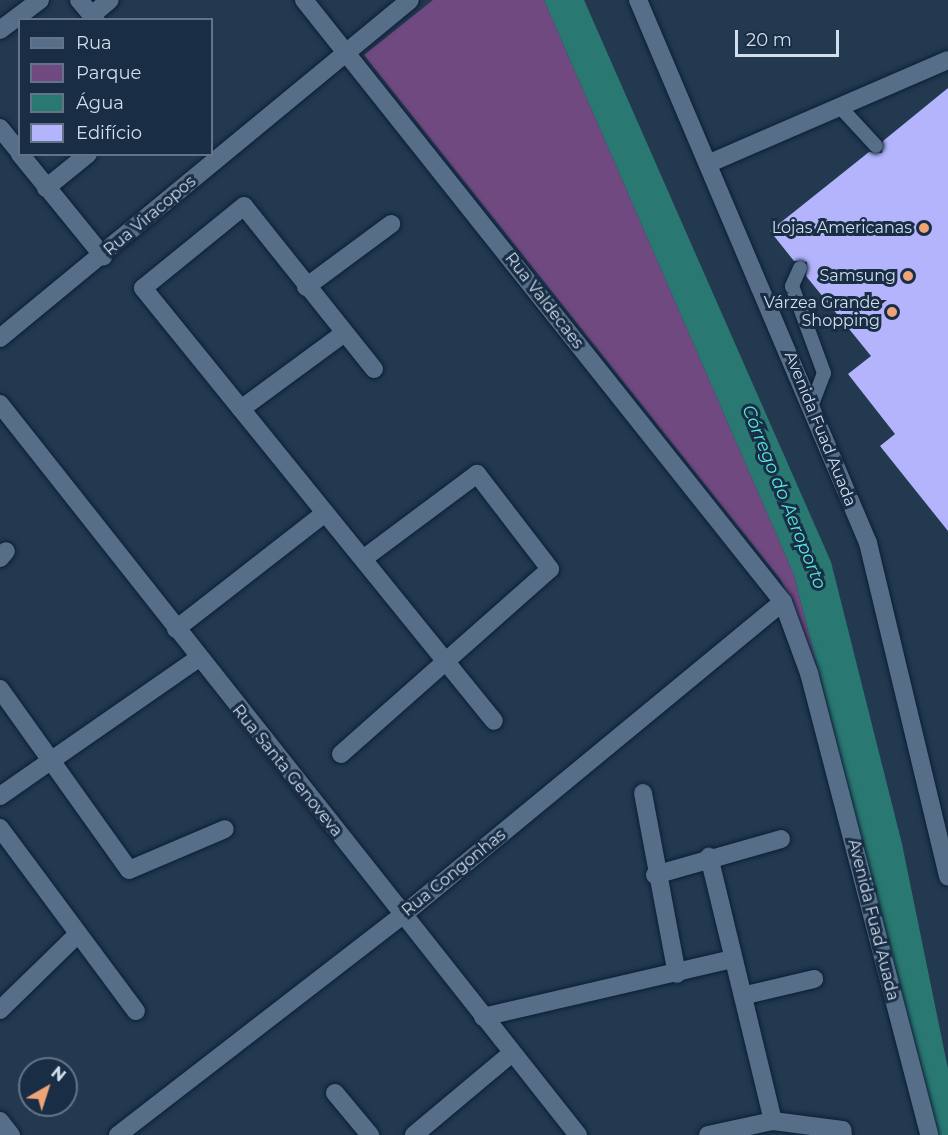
<!DOCTYPE html>
<html>
<head>
<meta charset="utf-8">
<style>
  body { margin:0 }
  #map { position:relative; width:948px; height:1135px; overflow:hidden; background:#233950; font-family:Montserrat,sans-serif }
  div>[style] { position:absolute }
  .green>* { inset:0; background:#704981 }
  .water>* { inset:0; background:#2a7872 }
  .building>* { inset:0; background:#b3b4fb }
  .roads { filter:drop-shadow(0 0 2px #0b1f35) drop-shadow(0 0 2px #0b1f35) }
  .lane>* { height:14px; margin:-7px; padding:0 7px; transform-origin:7px; border-radius:7px; background:#576e88 }
  .street>* { height:18px; margin:-9px; padding:0 9px; transform-origin:9px; border-radius:9px; background:#576e88 }
  .dots>* { width:16px; height:16px; translate:-50% -50%; box-sizing:border-box; border:3px solid #192e45; border-radius:50% }
  span { translate:-50% -50%; white-space:nowrap; text-align:center; line-height:1.15; -webkit-text-stroke:6px #192e45; paint-order:stroke }
  .street-label { font-size:16px; color:#d1deed }
  .poi-label { font-size:16px; color:#d1deed }
  .right { translate:-100% -50%; text-align:right }
  .water-label { font-size:18px; color:#56e8dd; font-style:italic }
  .legend { position:absolute; left:18px; top:18px; width:195px; height:138px; box-sizing:border-box; background:#192e45; border:2px solid #637488; margin:0; padding:8px 10px; list-style:none; font-size:18px; color:#d1deed }
  .legend li { display:flex; align-items:center; gap:12px; height:30px }
  .legend b { width:30px; border:2px solid #637488 }
  .north { position:absolute; left:18px; top:1057px; width:60px; height:60px; box-sizing:border-box; background:#192e45; border:2px solid #637488; border-radius:50%; rotate:39deg; font-size:16px; font-weight:700; line-height:24px; text-align:center; color:#d1deed }
  .north::after { content:''; display:block; margin:auto; width:21px; height:27px; background:#efa377; clip-path:polygon(50% 0,100% 100%,50% 72%,0 100%) }
  .scale { position:absolute; left:735px; top:30px; width:104px; height:27px; box-sizing:border-box; border:3px solid #d1deed; border-top:0; padding-left:8px; font-size:18px; line-height:21px; white-space:nowrap; color:#d1deed; -webkit-text-stroke:4px #192e45; paint-order:stroke }
</style>
</head>
<body>
<div id="map">
  <div class="green">
    <div style="clip-path:polygon(433px 0,544px 0,794px 575px,936px 1135px,801px 625px,781px 580px,364px 55px)"></div>
  </div>
  <div class="water">
    <div style="clip-path:polygon(544px 0,584px 0,831px 562px,902px 844px,948px 1069px,948px 1135px,936px 1135px,794px 575px)"></div>
  </div>
  <div class="building">
    <div style="clip-path:polygon(948px 88px,948px 531px,880px 446px,895px 434px,848px 374px,871px 356px,806px 276px,807px 262px,794px 261px,770px 231px,869px 152px,882px 153px,883px 141px)"></div>
  </div>
  <div class="roads">
    <div class="lane">
      <div style="left:840px;top:107px;width:53px;rotate:47.3deg"></div>
      <div style="left:800px;top:268px;width:20px;rotate:114deg"></div>
      <div style="left:792px;top:286px;width:93px;rotate:69.8deg"></div>
      <div style="left:824px;top:373px;width:36px;rotate:111deg"></div>
    </div>
    <div class="street">
      <div style="left:79px;top:0;width:26px;rotate:50deg"></div>
      <div style="left:304px;top:0;width:769px;rotate:51.49deg"></div>
      <div style="left:783px;top:602px;width:76px;rotate:69.9deg"></div>
      <div style="left:809px;top:673px;width:477px;rotate:75.4deg"></div>
      <div style="left:638px;top:0;width:590px;rotate:67.04deg"></div>
      <div style="left:868px;top:543px;width:343px;rotate:76.5deg"></div>
      <div style="left:92px;top:15px;width:23px;rotate:-40deg"></div>
      <div style="left:0;top:30px;width:50px;rotate:-36.9deg"></div>
      <div style="left:0;top:128px;width:32px;rotate:51deg"></div>
      <div style="left:20px;top:154px;width:132px;rotate:50.9deg"></div>
      <div style="left:710px;top:163px;width:259px;rotate:-23.4deg"></div>
      <div style="left:46px;top:188px;width:54px;rotate:-39deg"></div>
      <div style="left:306px;top:287px;width:106px;rotate:-36.5deg"></div>
      <div style="left:0;top:338px;width:531px;rotate:-39.5deg"></div>
      <div style="left:374px;top:369px;width:208px;rotate:-128.6deg"></div>
      <div style="left:244px;top:206px;width:130px;rotate:140.9deg"></div>
      <div style="left:143px;top:288px;width:557px;rotate:50.97deg"></div>
      <div style="left:0;top:404px;width:932px;rotate:51.67deg"></div>
      <div style="left:241px;top:409px;width:127px;rotate:-36.3deg"></div>
      <div style="left:0;top:558px;width:9px;rotate:-49deg"></div>
      <div style="left:176px;top:629px;width:189px;rotate:-37.9deg"></div>
      <div style="left:0;top:689px;width:222px;rotate:54.5deg"></div>
      <div style="left:129px;top:870px;width:104px;rotate:-23.1deg"></div>
      <div style="left:341px;top:754px;width:279px;rotate:-41.5deg"></div>
      <div style="left:550px;top:569px;width:120px;rotate:-127.5deg"></div>
      <div style="left:477px;top:474px;width:142px;rotate:143.3deg"></div>
      <div style="left:643px;top:793px;width:184px;rotate:79.4deg"></div>
      <div style="left:0;top:796px;width:240px;rotate:-34.8deg"></div>
      <div style="left:0;top:828px;width:228px;rotate:53.4deg"></div>
      <div style="left:655px;top:875px;width:131px;rotate:-15.9deg"></div>
      <div style="left:746px;top:995px;width:70px;rotate:-13.2deg"></div>
      <div style="left:0;top:1010px;width:109px;rotate:-44.3deg"></div>
      <div style="left:483px;top:1017px;width:256px;rotate:-13.1deg"></div>
      <div style="left:335px;top:1093px;width:55px;rotate:50.2deg"></div>
      <div style="left:0;top:1121px;width:18px;rotate:52deg"></div>
      <div style="left:773px;top:1121px;width:70px;rotate:7.4deg"></div>
      <div style="left:842px;top:1130px;width:5px;rotate:79deg"></div>
      <div style="left:118px;top:1135px;width:360px;rotate:-37.7deg"></div>
      <div style="left:403px;top:915px;width:492px;rotate:-39.5deg"></div>
      <div style="left:414px;top:1135px;width:128px;rotate:-39.9deg"></div>
      <div style="left:708px;top:1135px;width:66px;rotate:-12.2deg"></div>
      <div style="left:773px;top:1121px;width:272px;rotate:-103.6deg"></div>
    </div>
  </div>
  <div class="dots">
    <div style="left:924px;top:228px;background:#efa377"></div>
    <div style="left:908px;top:276px;background:#efa377"></div>
    <div style="left:892px;top:312px;background:#efa377"></div>
  </div>
  <div class="street-label">
    <span style="left:150px;top:216px;rotate:-40deg">Rua Viracopos</span>
    <span style="left:544px;top:301px;rotate:52deg">Rua Valdecaes</span>
    <span style="left:820px;top:429px;rotate:68deg">Avenida Fuad Auada</span>
    <span style="left:287px;top:771px;rotate:51deg">Rua Santa Genoveva</span>
    <span style="left:454px;top:873px;rotate:-39deg">Rua Congonhas</span>
    <span style="left:873px;top:920px;rotate:76deg">Avenida Fuad Auada</span>
  </div>
  <div class="poi-label">
    <span class="right" style="left:912px;top:228px">Lojas Americanas</span>
    <span class="right" style="left:896px;top:276px">Samsung</span>
    <span class="right" style="left:880px;top:312px">Várzea Grande<br>Shopping</span>
  </div>
  <div class="water-label">
    <span style="left:784px;top:497px;rotate:68deg">Córrego do Aeroporto</span>
  </div>
  <ul class="legend">
  <li><b style="height:8px;background:#576e88"></b>Rua</li>
  <li><b style="height:16px;background:#704981"></b>Parque</li>
  <li><b style="height:16px;background:#2a7872"></b>Água</li>
  <li><b style="height:16px;background:#b3b4fb"></b>Edifício</li>
  </ul>
  <div class="north">N</div>
  <div class="scale">20 m</div>
</div>
</body>
</html>
